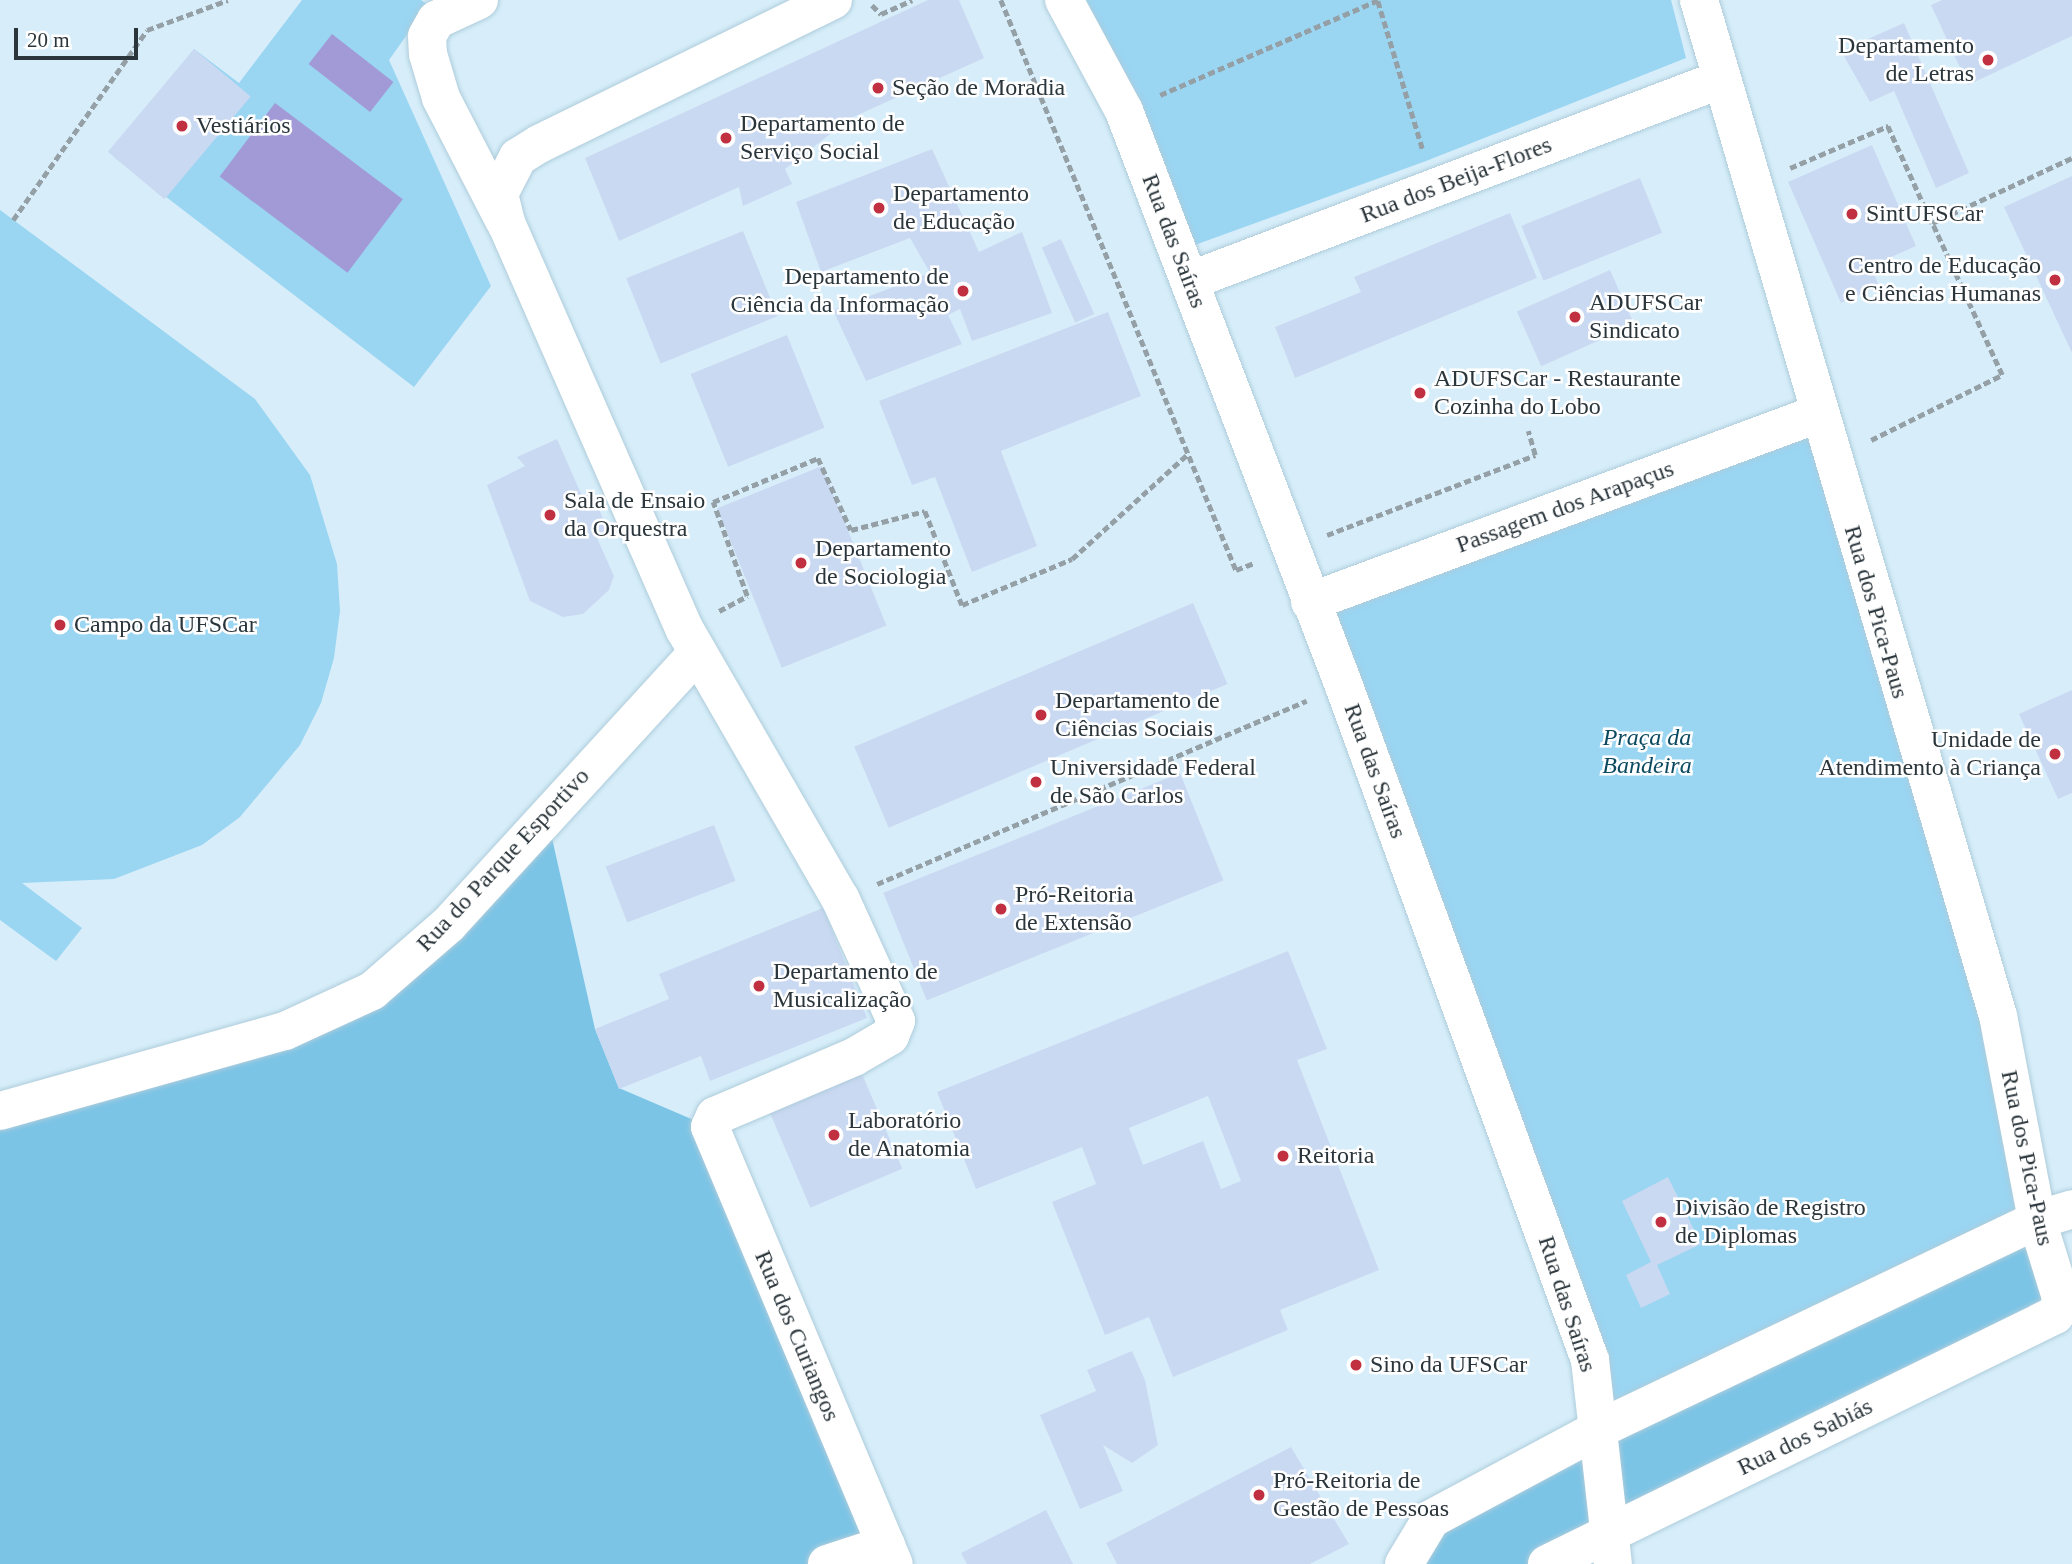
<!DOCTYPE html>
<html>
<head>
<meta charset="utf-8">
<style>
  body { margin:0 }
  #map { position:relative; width:2072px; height:1564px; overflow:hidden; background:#ecf8fe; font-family:"Times New Roman",serif }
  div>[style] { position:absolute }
  .built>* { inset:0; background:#d7eefa; transform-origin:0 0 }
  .green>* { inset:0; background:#9ad5f2 }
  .forest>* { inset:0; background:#7cc4e6 }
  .water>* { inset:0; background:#a29ad6; transform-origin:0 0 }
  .building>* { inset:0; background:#cad9f2; transform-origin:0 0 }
  .path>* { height:4.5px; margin-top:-2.25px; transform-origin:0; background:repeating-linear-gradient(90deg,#94a0a6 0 7px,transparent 0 10.5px) }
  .roads { filter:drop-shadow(0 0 2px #aeccdb) drop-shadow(0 0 2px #aeccdb) }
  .minor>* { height:38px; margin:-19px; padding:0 19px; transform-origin:19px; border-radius:19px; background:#fff }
  .dots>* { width:19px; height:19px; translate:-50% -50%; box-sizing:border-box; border:4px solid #fff; border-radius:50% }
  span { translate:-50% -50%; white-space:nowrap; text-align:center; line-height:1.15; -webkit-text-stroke:5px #fff; paint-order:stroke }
  .poi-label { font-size:24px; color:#2b363c }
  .right { translate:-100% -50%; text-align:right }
  .left { translate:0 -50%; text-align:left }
  .street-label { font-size:24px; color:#2b363c }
  .park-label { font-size:24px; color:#0b4960; font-style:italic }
  .scale { position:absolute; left:14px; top:28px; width:124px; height:32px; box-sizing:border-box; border:4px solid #2b363c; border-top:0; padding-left:9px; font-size:21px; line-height:24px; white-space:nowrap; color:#2b363c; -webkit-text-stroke:5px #fff; paint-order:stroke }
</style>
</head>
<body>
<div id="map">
  <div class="built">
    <div style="left:0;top:0;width:2072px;height:1564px"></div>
  </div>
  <div class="green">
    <div style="clip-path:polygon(302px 0,421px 0,428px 5px,389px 60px,491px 286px,414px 387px,114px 157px,194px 49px,239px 83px)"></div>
    <div style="clip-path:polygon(1081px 0,1671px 0,1686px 58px,1426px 161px,1192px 246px)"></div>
    <div style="clip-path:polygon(0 210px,255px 399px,310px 475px,337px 564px,340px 611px,334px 658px,321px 703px,300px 745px,240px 817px,202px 845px,114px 879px,22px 883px,82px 928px,56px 961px,0 920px)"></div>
    <div style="clip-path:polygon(1813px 432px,1990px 1036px,2025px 1205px,1613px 1402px,1328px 603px)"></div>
  </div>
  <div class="forest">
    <div style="clip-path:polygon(547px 816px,595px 1029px,619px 1088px,710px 1127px,886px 1545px,827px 1564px,0 1564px,0 1111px,372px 991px)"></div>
    <div style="clip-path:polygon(2037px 1220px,2062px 1301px,1537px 1564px,1404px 1564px,1418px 1532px)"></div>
  </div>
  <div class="water">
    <div style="left:332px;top:34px;width:78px;height:38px;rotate:38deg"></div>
    <div style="left:275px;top:103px;width:160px;height:92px;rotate:37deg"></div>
  </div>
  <div class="building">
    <div style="clip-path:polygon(928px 0,959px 0,984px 58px,851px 118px,785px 169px,792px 184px,743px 206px,739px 187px,619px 241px,585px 158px)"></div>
    <div style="clip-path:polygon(1942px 0,2072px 0,2072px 36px,1968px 85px,1931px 5px)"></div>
    <div style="clip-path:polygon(1904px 23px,1969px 173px,1936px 188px,1894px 91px,1870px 102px,1841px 51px)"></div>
    <div style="left:194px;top:49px;width:74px;height:134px;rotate:40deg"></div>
    <div style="clip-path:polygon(1872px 145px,1916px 246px,1871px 266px,1879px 286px,1841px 303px,1788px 182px)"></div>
    <div style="clip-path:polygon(932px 149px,979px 252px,1022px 232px,1052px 313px,972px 341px,960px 309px,948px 315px,962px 344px,866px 381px,833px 310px,930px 273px,910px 238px,821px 272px,796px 202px)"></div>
    <div style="clip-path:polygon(2072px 176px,2072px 353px,2004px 207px)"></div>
    <div style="left:1640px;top:178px;width:59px;height:128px;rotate:68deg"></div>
    <div style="clip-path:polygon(1510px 213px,1537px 278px,1295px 378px,1275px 327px,1361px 292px,1354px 277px)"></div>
    <div style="left:743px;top:231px;width:92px;height:126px;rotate:68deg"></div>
    <div style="left:1061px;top:239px;width:82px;height:21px;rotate:66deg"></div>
    <div style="left:1610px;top:270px;width:60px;height:102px;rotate:66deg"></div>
    <div style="clip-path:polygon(1108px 312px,1141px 396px,1001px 451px,1037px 546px,972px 572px,935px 477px,912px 485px,879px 401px)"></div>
    <div style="left:787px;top:335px;width:100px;height:104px;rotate:68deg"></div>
    <div style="clip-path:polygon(557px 439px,582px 496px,592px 492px,609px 533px,597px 538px,614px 576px,609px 590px,583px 614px,563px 617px,530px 601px,487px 485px,525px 466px,517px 457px)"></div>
    <div style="left:822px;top:466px;width:172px;height:113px;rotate:68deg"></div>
    <div style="left:1193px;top:603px;width:88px;height:368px;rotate:67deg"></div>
    <div style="clip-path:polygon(2072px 690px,2072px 793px,2058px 799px,2019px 714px)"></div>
    <div style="left:1180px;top:773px;width:116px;height:320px;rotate:68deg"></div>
    <div style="left:714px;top:825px;width:60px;height:116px;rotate:69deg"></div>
    <div style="clip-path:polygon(823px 908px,867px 1018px,710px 1081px,701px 1056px,619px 1089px,595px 1029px,669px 999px,659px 974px)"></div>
    <div style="clip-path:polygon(evenodd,1288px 951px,1327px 1049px,1297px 1060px,1379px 1270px,1280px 1310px,1288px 1330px,1173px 1377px,1149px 1317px,1105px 1335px,1052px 1202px,1096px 1184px,1082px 1147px,976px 1189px,937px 1092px,1288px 951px,1208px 1096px,1241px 1181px,1221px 1189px,1203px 1141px,1143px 1165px,1129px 1128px,1208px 1096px)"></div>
    <div style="left:857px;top:1062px;width:116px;height:100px;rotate:67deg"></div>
    <div style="clip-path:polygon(1668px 1177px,1701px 1244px,1657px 1265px,1670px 1294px,1641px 1308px,1626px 1275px,1651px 1262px,1622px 1201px)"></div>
    <div style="clip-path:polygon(1132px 1351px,1145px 1380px,1158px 1445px,1132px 1463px,1103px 1445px,1123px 1491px,1080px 1509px,1040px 1415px,1096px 1391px,1087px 1370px)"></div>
    <div style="clip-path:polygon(1291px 1447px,1349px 1544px,1310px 1564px,1117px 1564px,1106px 1543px)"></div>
    <div style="clip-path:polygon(1046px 1510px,1073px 1564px,967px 1564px,961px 1553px)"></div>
  </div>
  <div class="path">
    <div style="left:1001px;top:0;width:617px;rotate:67.59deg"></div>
    <div style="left:1236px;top:570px;width:19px;rotate:-21deg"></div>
    <div style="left:1378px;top:1px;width:156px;rotate:73.2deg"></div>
    <div style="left:872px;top:5px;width:13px;rotate:45deg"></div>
    <div style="left:881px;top:14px;width:34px;rotate:-24deg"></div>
    <div style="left:1160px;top:95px;width:239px;rotate:-23.5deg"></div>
    <div style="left:1790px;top:168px;width:107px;rotate:-23.2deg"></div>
    <div style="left:1888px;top:126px;width:107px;rotate:65.6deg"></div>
    <div style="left:1932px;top:223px;width:154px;rotate:-24.9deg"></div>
    <div style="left:13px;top:220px;width:232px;rotate:-54.8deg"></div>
    <div style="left:147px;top:30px;width:86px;rotate:-20.3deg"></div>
    <div style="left:1871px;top:440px;width:146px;rotate:-26.4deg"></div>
    <div style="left:2002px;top:375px;width:167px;rotate:-114.7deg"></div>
    <div style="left:1327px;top:535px;width:223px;rotate:-21deg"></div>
    <div style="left:1535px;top:455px;width:25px;rotate:-106deg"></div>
    <div style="left:719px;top:611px;width:32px;rotate:-28deg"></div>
    <div style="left:747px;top:596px;width:100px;rotate:-109.9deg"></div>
    <div style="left:713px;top:502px;width:114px;rotate:-22.7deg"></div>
    <div style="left:818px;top:458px;width:79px;rotate:65.4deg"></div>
    <div style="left:851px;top:530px;width:76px;rotate:-14.4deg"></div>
    <div style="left:925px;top:511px;width:101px;rotate:68.5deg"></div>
    <div style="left:962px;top:605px;width:119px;rotate:-22.7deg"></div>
    <div style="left:1072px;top:559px;width:156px;rotate:-42.2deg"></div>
    <div style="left:877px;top:884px;width:467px;rotate:-23.1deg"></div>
  </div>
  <div class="roads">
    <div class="minor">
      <div style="left:479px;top:0;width:47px;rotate:155.1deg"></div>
      <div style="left:436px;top:20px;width:18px;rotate:119deg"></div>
      <div style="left:427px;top:36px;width:18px;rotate:87deg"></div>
      <div style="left:428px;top:54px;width:46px;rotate:73.5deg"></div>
      <div style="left:441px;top:98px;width:137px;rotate:62.7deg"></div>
      <div style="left:833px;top:0;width:327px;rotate:153.9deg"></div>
      <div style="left:539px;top:144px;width:25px;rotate:148deg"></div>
      <div style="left:518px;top:157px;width:42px;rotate:117.2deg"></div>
      <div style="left:499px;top:194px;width:32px;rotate:76deg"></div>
      <div style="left:507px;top:225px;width:442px;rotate:66.3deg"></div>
      <div style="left:685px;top:630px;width:310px;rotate:60deg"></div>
      <div style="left:840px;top:898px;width:135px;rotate:65.5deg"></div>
      <div style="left:896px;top:1021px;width:16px;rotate:112deg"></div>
      <div style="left:890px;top:1036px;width:42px;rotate:149.7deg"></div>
      <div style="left:854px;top:1057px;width:151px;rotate:157deg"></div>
      <div style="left:715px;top:1116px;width:12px;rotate:114deg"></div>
      <div style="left:710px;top:1127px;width:474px;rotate:67.2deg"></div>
      <div style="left:1064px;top:0;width:126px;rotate:61.6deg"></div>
      <div style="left:1124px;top:111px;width:616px;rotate:69.06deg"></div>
      <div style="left:1344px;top:686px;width:717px;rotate:69.95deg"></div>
      <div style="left:1590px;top:1360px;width:205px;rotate:83.6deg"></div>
      <div style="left:1189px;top:281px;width:570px;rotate:-20.76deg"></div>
      <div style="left:1310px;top:602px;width:544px;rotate:-20.33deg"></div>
      <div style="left:0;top:1111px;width:296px;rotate:-15.7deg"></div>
      <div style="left:285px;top:1031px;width:96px;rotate:-24.7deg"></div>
      <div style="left:372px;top:991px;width:102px;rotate:-41deg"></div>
      <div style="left:449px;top:924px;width:367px;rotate:-47.5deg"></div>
      <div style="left:827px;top:1564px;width:62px;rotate:-17.9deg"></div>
      <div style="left:1404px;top:1564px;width:52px;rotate:-59deg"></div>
      <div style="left:1431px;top:1519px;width:188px;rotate:-28.2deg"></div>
      <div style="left:1597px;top:1430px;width:488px;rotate:-25.5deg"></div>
      <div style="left:2037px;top:1220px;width:37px;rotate:-17deg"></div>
      <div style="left:1547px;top:1564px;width:566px;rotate:-26.11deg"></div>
      <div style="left:2055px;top:1315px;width:16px;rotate:-63deg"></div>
      <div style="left:2062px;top:1301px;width:85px;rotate:-107.2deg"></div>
      <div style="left:2037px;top:1220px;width:208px;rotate:-100.8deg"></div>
      <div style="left:1998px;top:1016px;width:1059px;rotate:-106.4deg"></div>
    </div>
  </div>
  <div class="dots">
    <div style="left:1988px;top:60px;background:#c03040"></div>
    <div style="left:878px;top:88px;background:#c03040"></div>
    <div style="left:182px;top:126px;background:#c03040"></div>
    <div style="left:726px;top:138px;background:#c03040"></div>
    <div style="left:879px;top:208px;background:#c03040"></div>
    <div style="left:1852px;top:214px;background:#c03040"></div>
    <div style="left:2055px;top:280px;background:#c03040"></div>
    <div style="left:963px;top:291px;background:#c03040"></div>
    <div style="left:1575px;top:317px;background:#c03040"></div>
    <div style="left:1420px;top:393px;background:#c03040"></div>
    <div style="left:550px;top:515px;background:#c03040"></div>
    <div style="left:801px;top:563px;background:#c03040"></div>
    <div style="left:60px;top:625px;background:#c03040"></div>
    <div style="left:1041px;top:715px;background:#c03040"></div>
    <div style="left:2055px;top:754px;background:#c03040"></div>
    <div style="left:1036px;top:782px;background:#c03040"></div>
    <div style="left:1001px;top:909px;background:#c03040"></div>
    <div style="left:759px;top:986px;background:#c03040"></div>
    <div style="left:834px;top:1135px;background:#c03040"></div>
    <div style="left:1283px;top:1156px;background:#c03040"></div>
    <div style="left:1661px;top:1222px;background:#c03040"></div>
    <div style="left:1356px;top:1365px;background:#c03040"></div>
    <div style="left:1259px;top:1495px;background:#c03040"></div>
  </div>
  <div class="poi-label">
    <span class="right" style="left:1974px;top:60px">Departamento<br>de Letras</span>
    <span class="left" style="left:892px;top:88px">Seção de Moradia</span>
    <span class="left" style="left:740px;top:138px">Departamento de<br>Serviço Social</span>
    <span class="left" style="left:196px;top:126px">Vestiários</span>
    <span class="left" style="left:893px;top:208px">Departamento<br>de Educação</span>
    <span class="left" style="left:1866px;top:214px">SintUFSCar</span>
    <span class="right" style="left:2041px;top:280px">Centro de Educação<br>e Ciências Humanas</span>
    <span class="right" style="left:949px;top:291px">Departamento de<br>Ciência da Informação</span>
    <span class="left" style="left:1589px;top:317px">ADUFSCar<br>Sindicato</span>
    <span class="left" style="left:1434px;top:393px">ADUFSCar - Restaurante<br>Cozinha do Lobo</span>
    <span class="left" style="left:564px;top:515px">Sala de Ensaio<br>da Orquestra</span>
    <span class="left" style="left:815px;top:563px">Departamento<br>de Sociologia</span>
    <span class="left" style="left:74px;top:625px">Campo da UFSCar</span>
    <span class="left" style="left:1055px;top:715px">Departamento de<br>Ciências Sociais</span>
    <span class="right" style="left:2041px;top:754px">Unidade de<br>Atendimento à Criança</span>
    <span class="left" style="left:1050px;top:782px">Universidade Federal<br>de São Carlos</span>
    <span class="left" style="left:1015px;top:909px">Pró-Reitoria<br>de Extensão</span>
    <span class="left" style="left:773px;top:986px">Departamento de<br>Musicalização</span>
    <span class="left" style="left:848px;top:1135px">Laboratório<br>de Anatomia</span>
    <span class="left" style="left:1297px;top:1156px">Reitoria</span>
    <span class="left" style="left:1675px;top:1222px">Divisão de Registro<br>de Diplomas</span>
    <span class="left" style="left:1370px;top:1365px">Sino da UFSCar</span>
    <span class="left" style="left:1273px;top:1495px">Pró-Reitoria de<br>Gestão de Pessoas</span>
  </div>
  <div class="street-label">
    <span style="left:1456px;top:180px;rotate:-21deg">Rua dos Beija-Flores</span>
    <span style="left:1174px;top:241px;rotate:69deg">Rua das Saíras</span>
    <span style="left:1565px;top:507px;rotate:-20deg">Passagem dos Arapaçus</span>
    <span style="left:1876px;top:612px;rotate:74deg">Rua dos Pica-Paus</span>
    <span style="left:1375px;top:771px;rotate:70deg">Rua das Saíras</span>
    <span style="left:503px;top:860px;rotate:-47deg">Rua do Parque Esportivo</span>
    <span style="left:2027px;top:1158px;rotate:78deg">Rua dos Pica-Paus</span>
    <span style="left:1567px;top:1304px;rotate:72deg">Rua das Saíras</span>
    <span style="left:797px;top:1336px;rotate:67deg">Rua dos Curiangos</span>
    <span style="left:1805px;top:1437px;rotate:-26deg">Rua dos Sabiás</span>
  </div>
  <div class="park-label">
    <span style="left:1647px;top:752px">Praça da<br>Bandeira</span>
  </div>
  <div class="scale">20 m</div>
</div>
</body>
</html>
